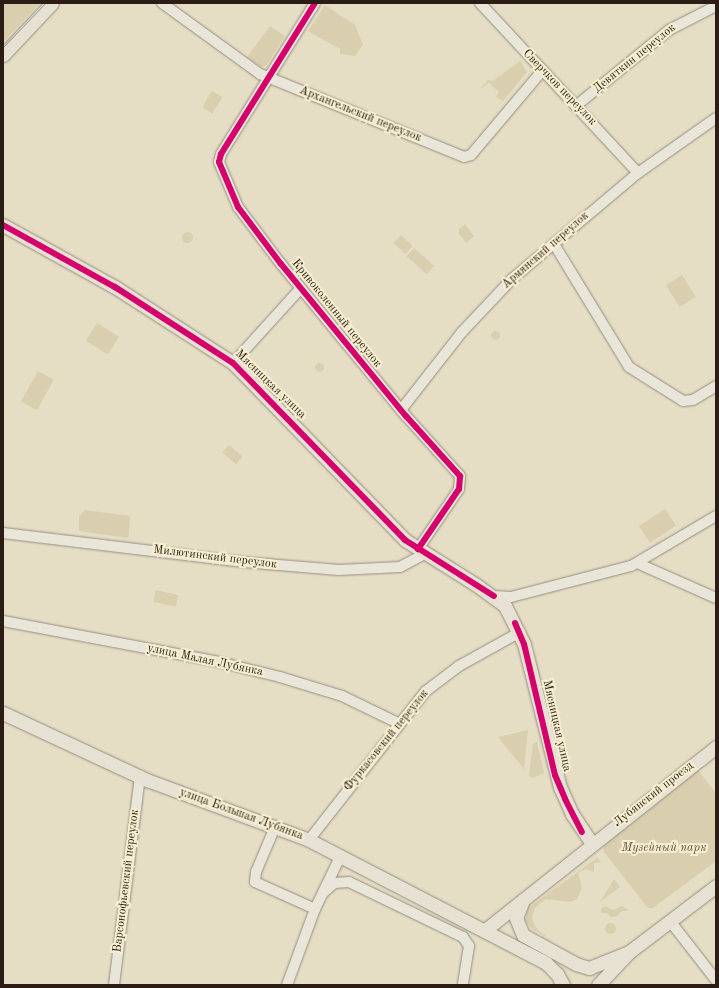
<!DOCTYPE html>
<html>
<head>
<meta charset="utf-8">
<style>
  body { margin:0 }
  #map { position:relative; width:719px; height:988px; overflow:hidden; background:#e5ddc4; font-family:"Old Standard TT",serif }
  div>[style] { position:absolute }
  .green>* { inset:0; background:#d9cfae; transform-origin:0 0 }
  .round { border-radius:50% }
  .roads { filter:drop-shadow(0 0 1px #958e80) drop-shadow(0 0 1px #958e80) }
  .minor>* { height:10px; margin:-5px; padding:0 5px; transform-origin:5px; border-radius:5px; background:#e9e6d9 }
  .major>* { height:13px; margin:-6.5px; padding:0 6.5px; transform-origin:6.5px; border-radius:6.5px; background:#e6e1d2 }
  .tram>* { height:1px; margin:-0.5px; padding:0 0.5px; transform-origin:0.5px; border-radius:0.5px; background:#a6a298 }
  .cycleway>* { height:6px; margin:-3px; padding:0 3px; transform-origin:3px; border-radius:3px; background:#d6006c }
  span { translate:-50% -50%; white-space:nowrap; text-align:center; line-height:1.15; -webkit-text-stroke:4px #f7eed0; paint-order:stroke }
  .street-label { font-size:12px; color:#2b1d16 }
  .park-label { font-size:12px; color:#5d4f3e; font-style:italic }
  .frame { position:absolute; inset:0; border:4px solid #2b1d16; pointer-events:none }
</style>
</head>
<body>
<div id="map">
  <div class="green">
    <div style="clip-path:polygon(3px 3px,40px 3px,3px 42px)"></div>
    <div style="clip-path:polygon(325px 5px,355px 25px,363px 45px,355px 56px,340px 54px,340px 49px,308px 31px)"></div>
    <div style="clip-path:polygon(270px 26px,285px 36px,266px 66px,261px 67px,247px 57px)"></div>
    <div style="clip-path:polygon(520px 61px,527px 72px,503px 101px,496px 97px,499px 92px,489px 83px,480px 89px,488px 80px,493px 81px)"></div>
    <div style="left:212px;top:91px;width:12px;height:19px;rotate:31deg"></div>
    <div style="clip-path:polygon(465px 224px,474px 236px,466px 243px,459px 234px,459px 229px)"></div>
    <div class="round" style="left:181.5px;top:231.5px;width:11px;height:11px"></div>
    <div style="left:401px;top:235px;width:16px;height:11px;rotate:43deg"></div>
    <div style="left:414px;top:248px;width:27px;height:11px;rotate:42deg"></div>
    <div style="left:682px;top:275px;width:26px;height:19px;rotate:58deg"></div>
    <div style="left:97px;top:323px;width:26px;height:21px;rotate:32deg"></div>
    <div class="round" style="left:490.5px;top:330.5px;width:9px;height:9px"></div>
    <div class="round" style="left:314.5px;top:362.5px;width:9px;height:9px"></div>
    <div style="left:38px;top:371px;width:18px;height:35px;rotate:29deg"></div>
    <div style="left:229px;top:445px;width:18px;height:10px;rotate:41deg"></div>
    <div style="left:665px;top:509px;width:20px;height:31px;rotate:57deg"></div>
    <div style="clip-path:polygon(85px 510px,130px 516px,129px 536px,127px 538px,79px 531px,79px 516px)"></div>
    <div style="left:156px;top:590px;width:23px;height:12px;rotate:13deg"></div>
    <div style="clip-path:polygon(528px 730px,524px 767px,525px 770px,498px 737px)"></div>
    <div style="clip-path:polygon(537px 742px,544px 773px,533px 778px,529px 776px,533px 744px)"></div>
    <div style="clip-path:polygon(697px 769px,716px 793px,716px 861px,653px 908px,648px 908px,604px 852px,603px 846px,653px 807px)"></div>
    <div style="clip-path:polygon(597px 858px,601px 862px,594px 863px,594px 872px,585px 869px,578px 873px,582px 888px,577px 899px,571px 902px,546px 899px,535px 908px,532px 918px,535px 927px,548px 938px,532px 929px,525px 920px,528px 908px)"></div>
    <div style="clip-path:polygon(614px 879px,620px 887px,600px 902px)"></div>
    <div style="clip-path:polygon(605px 906px,613px 910px,622px 906px,630px 911px,622px 911px,617px 916px,611px 917px,607px 913px,601px 913px,601px 909px)"></div>
    <div class="round" style="left:604.5px;top:922.5px;width:11px;height:11px"></div>
  </div>
  <div class="roads">
    <div class="minor">
      <div style="left:162px;top:3px;width:121px;rotate:35.9deg"></div>
      <div style="left:260px;top:74px;width:220px;rotate:22.1deg"></div>
      <div style="left:464px;top:157px;width:7px;rotate:-16deg"></div>
      <div style="left:471px;top:155px;width:110px;rotate:-49.8deg"></div>
      <div style="left:315px;top:3px;width:178px;rotate:121.9deg"></div>
      <div style="left:221px;top:154px;width:8px;rotate:104deg"></div>
      <div style="left:219px;top:162px;width:49px;rotate:67.1deg"></div>
      <div style="left:238px;top:207px;width:71px;rotate:53deg"></div>
      <div style="left:281px;top:264px;width:197px;rotate:50.6deg"></div>
      <div style="left:406px;top:416px;width:81px;rotate:48deg"></div>
      <div style="left:460px;top:476px;width:13px;rotate:94deg"></div>
      <div style="left:459px;top:489px;width:73px;rotate:124.3deg"></div>
      <div style="left:480px;top:3px;width:232px;rotate:47.1deg"></div>
      <div style="left:577px;top:105px;width:119px;rotate:-39.2deg"></div>
      <div style="left:669px;top:30px;width:53px;rotate:-27.1deg"></div>
      <div style="left:554px;top:244px;width:144px;rotate:58.6deg"></div>
      <div style="left:629px;top:367px;width:64px;rotate:32.2deg"></div>
      <div style="left:683px;top:401px;width:10px;rotate:-6deg"></div>
      <div style="left:693px;top:400px;width:27px;rotate:-31deg"></div>
      <div style="left:233px;top:363px;width:101px;rotate:-47.8deg"></div>
      <div style="left:401px;top:410px;width:99px;rotate:-52deg"></div>
      <div style="left:462px;top:332px;width:73px;rotate:-46.7deg"></div>
      <div style="left:512px;top:279px;width:165px;rotate:-40.1deg"></div>
      <div style="left:638px;top:173px;width:95px;rotate:-35.2deg"></div>
      <div style="left:3px;top:533px;width:242px;rotate:6.9deg"></div>
      <div style="left:243px;top:562px;width:96px;rotate:4.8deg"></div>
      <div style="left:339px;top:570px;width:61px;rotate:-2.8deg"></div>
      <div style="left:400px;top:567px;width:27px;rotate:-28deg"></div>
      <div style="left:637px;top:563px;width:86px;rotate:23.9deg"></div>
      <div style="left:494px;top:596px;width:17px;rotate:3deg"></div>
      <div style="left:511px;top:597px;width:124px;rotate:-14.5deg"></div>
      <div style="left:631px;top:566px;width:99px;rotate:-30.5deg"></div>
      <div style="left:3px;top:621px;width:216px;rotate:10.7deg"></div>
      <div style="left:215px;top:661px;width:67px;rotate:13.8deg"></div>
      <div style="left:280px;top:677px;width:65px;rotate:17deg"></div>
      <div style="left:342px;top:696px;width:64px;rotate:25.8deg"></div>
      <div style="left:275px;top:827px;width:49px;rotate:112.9deg"></div>
      <div style="left:256px;top:872px;width:10px;rotate:96deg"></div>
      <div style="left:255px;top:882px;width:66px;rotate:24.2deg"></div>
      <div style="left:309px;top:840px;width:189px;rotate:-51.9deg"></div>
      <div style="left:426px;top:691px;width:41px;rotate:-37.1deg"></div>
      <div style="left:459px;top:666px;width:70px;rotate:-29.1deg"></div>
      <div style="left:323px;top:893px;width:15px;rotate:-42deg"></div>
      <div style="left:334px;top:883px;width:15px;rotate:-4deg"></div>
      <div style="left:349px;top:882px;width:127px;rotate:25.8deg"></div>
      <div style="left:463px;top:937px;width:11px;rotate:56deg"></div>
      <div style="left:469px;top:946px;width:39px;rotate:99deg"></div>
      <div style="left:670px;top:921px;width:75px;rotate:52.1deg"></div>
      <div style="left:114px;top:985px;width:211px;rotate:-82.9deg"></div>
      <div style="left:287px;top:985px;width:81px;rotate:-69.8deg"></div>
      <div style="left:315px;top:909px;width:58px;rotate:-64.3deg"></div>
    </div>
    <div class="major">
      <div style="left:3px;top:55px;width:71px;rotate:-46.7deg"></div>
      <div style="left:3px;top:225px;width:128px;rotate:29deg"></div>
      <div style="left:115px;top:287px;width:140px;rotate:32.8deg"></div>
      <div style="left:233px;top:363px;width:247px;rotate:45.8deg"></div>
      <div style="left:405px;top:540px;width:83px;rotate:32.2deg"></div>
      <div style="left:475px;top:584px;width:37px;rotate:36deg"></div>
      <div style="left:505px;top:606px;width:42px;rotate:63.4deg"></div>
      <div style="left:524px;top:644px;width:147px;rotate:75.9deg"></div>
      <div style="left:560px;top:787px;width:30px;rotate:66deg"></div>
      <div style="left:572px;top:814px;width:36px;rotate:56deg"></div>
      <div style="left:3px;top:713px;width:159px;rotate:25deg"></div>
      <div style="left:147px;top:780px;width:173px;rotate:20.3deg"></div>
      <div style="left:309px;top:840px;width:267px;rotate:27.4deg"></div>
      <div style="left:546px;top:963px;width:16px;rotate:45deg"></div>
      <div style="left:557px;top:974px;width:13px;rotate:61deg"></div>
      <div style="left:523px;top:900px;width:19px;rotate:111deg"></div>
      <div style="left:516px;top:918px;width:18px;rotate:68deg"></div>
      <div style="left:523px;top:935px;width:60px;rotate:28.7deg"></div>
      <div style="left:576px;top:964px;width:14px;rotate:17deg"></div>
      <div style="left:589px;top:968px;width:43px;rotate:-21.8deg"></div>
      <div style="left:485px;top:930px;width:295px;rotate:-38.4deg"></div>
      <div style="left:598px;top:985px;width:45px;rotate:-46.8deg"></div>
      <div style="left:629px;top:952px;width:109px;rotate:-37.2deg"></div>
    </div>
  </div>
  <div class="tram">
    <div style="left:3px;top:47px;width:61px;rotate:-46.3deg"></div>
  </div>
  <div class="cycleway">
    <div style="left:315px;top:3px;width:178px;rotate:121.9deg"></div>
    <div style="left:221px;top:154px;width:8px;rotate:104deg"></div>
    <div style="left:219px;top:162px;width:49px;rotate:67.1deg"></div>
    <div style="left:238px;top:207px;width:71px;rotate:53deg"></div>
    <div style="left:281px;top:264px;width:197px;rotate:50.6deg"></div>
    <div style="left:406px;top:416px;width:81px;rotate:48deg"></div>
    <div style="left:460px;top:476px;width:13px;rotate:94deg"></div>
    <div style="left:459px;top:489px;width:73px;rotate:124.3deg"></div>
    <div style="left:3px;top:225px;width:128px;rotate:29deg"></div>
    <div style="left:115px;top:287px;width:140px;rotate:32.8deg"></div>
    <div style="left:233px;top:363px;width:247px;rotate:45.8deg"></div>
    <div style="left:405px;top:540px;width:105px;rotate:32.2deg"></div>
    <div style="left:515px;top:623px;width:23px;rotate:67deg"></div>
    <div style="left:524px;top:644px;width:135px;rotate:76.7deg"></div>
    <div style="left:555px;top:775px;width:26px;rotate:67deg"></div>
    <div style="left:565px;top:799px;width:37px;rotate:63deg"></div>
  </div>
  <div class="street-label">
    <span style="left:635px;top:59px;rotate:-39deg">Девяткин переулок</span>
    <span style="left:559px;top:88px;rotate:46deg">Сверчков переулок</span>
    <span style="left:360px;top:115px;rotate:22deg">Архангельский переулок</span>
    <span style="left:546px;top:251px;rotate:-41deg">Армянский переулок</span>
    <span style="left:336px;top:314px;rotate:51deg">Кривоколенный переулок</span>
    <span style="left:270px;top:385px;rotate:44deg">Мясницкая улица</span>
    <span style="left:215px;top:558px;rotate:7deg">Милютинский переулок</span>
    <span style="left:205px;top:661px;rotate:12deg">улица Малая Лубянка</span>
    <span style="left:556px;top:726px;rotate:77deg">Мясницкая улица</span>
    <span style="left:387px;top:741px;rotate:-51deg">Фуркасовский переулок</span>
    <span style="left:654px;top:795px;rotate:-38deg">Лубянский проезд</span>
    <span style="left:241px;top:815px;rotate:20deg">улица Большая Лубянка</span>
    <span style="left:127px;top:881px;rotate:-83deg">Варсонофьевский переулок</span>
  </div>
  <div class="park-label">
    <span style="left:664px;top:849px">Музейный парк</span>
  </div>
  <div class="frame"></div>
</div>
</body>
</html>
